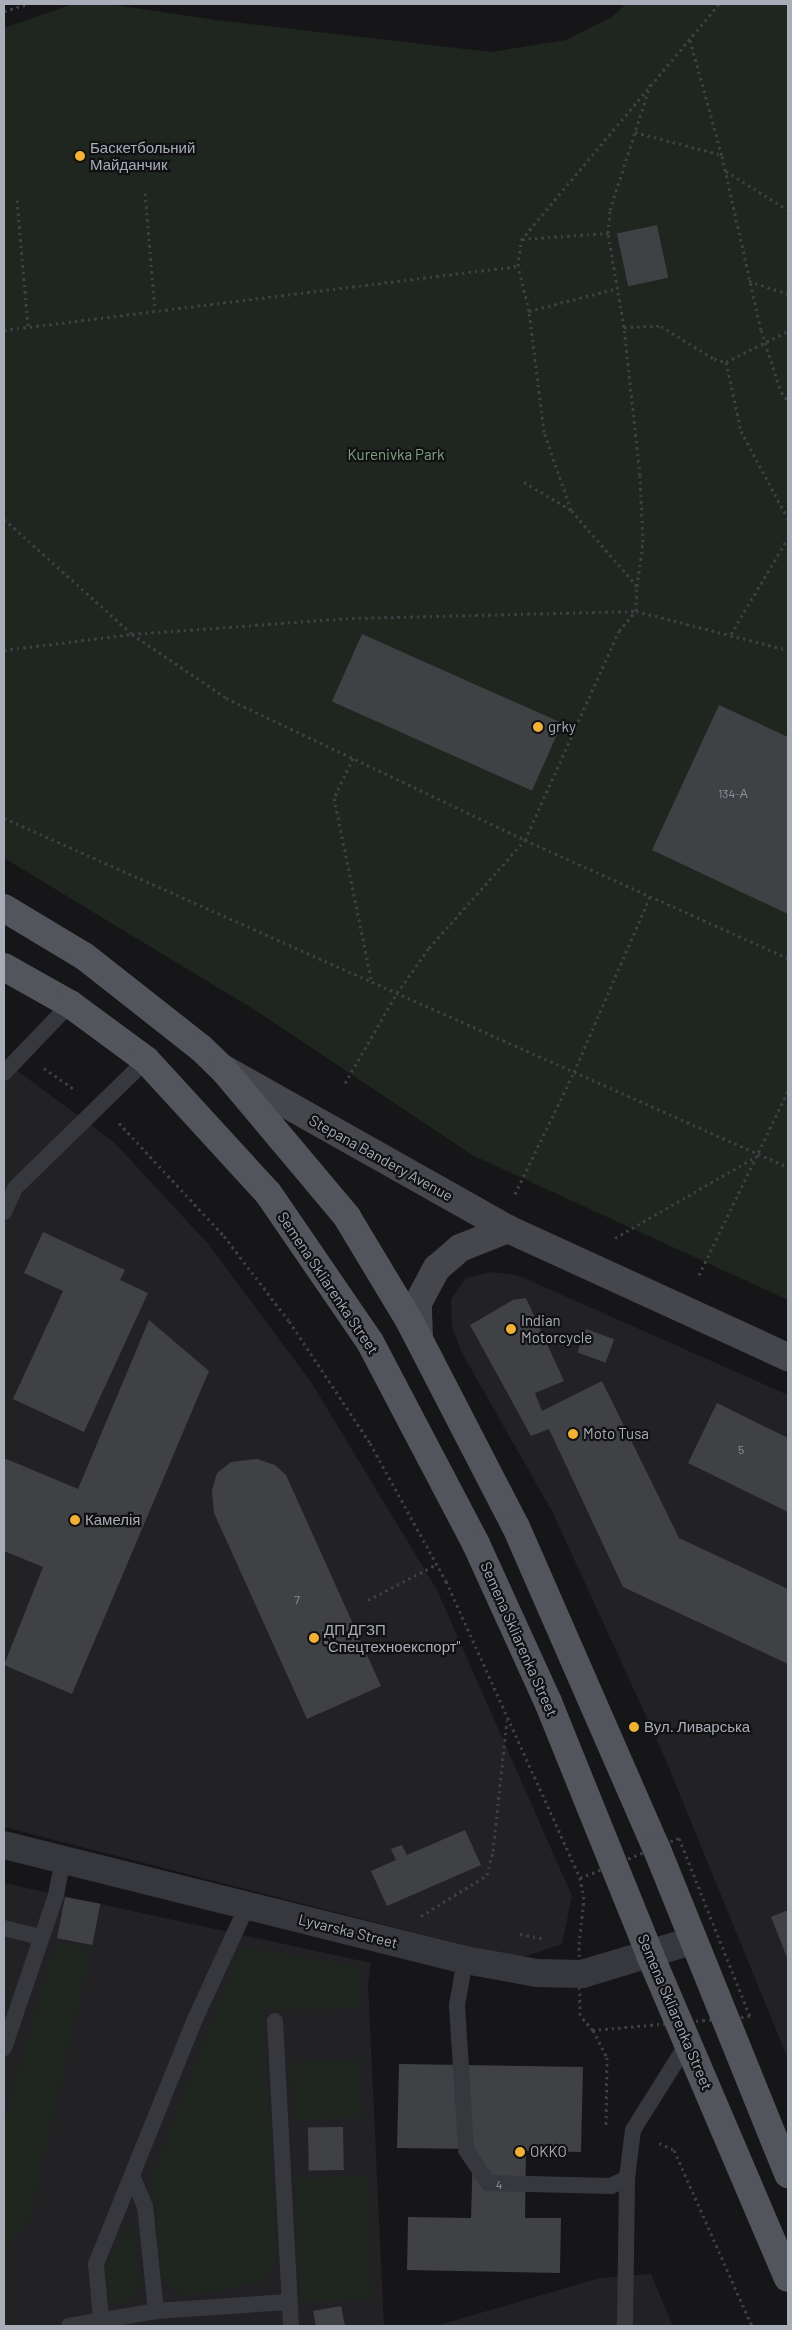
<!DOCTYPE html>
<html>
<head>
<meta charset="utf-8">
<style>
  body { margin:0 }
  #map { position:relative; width:792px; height:2330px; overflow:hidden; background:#161618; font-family:Barlow,sans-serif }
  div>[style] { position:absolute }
  .built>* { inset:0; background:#222225 }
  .green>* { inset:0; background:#1e261f; transform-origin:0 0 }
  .building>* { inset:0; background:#404145; transform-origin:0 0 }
  .path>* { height:3px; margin-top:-1.5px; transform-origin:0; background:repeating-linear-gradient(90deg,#3d3f44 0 2.5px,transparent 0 6.5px) }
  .service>* { height:16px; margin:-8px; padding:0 8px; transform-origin:8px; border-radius:8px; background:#37383d }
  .minor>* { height:28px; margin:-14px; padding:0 14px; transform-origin:14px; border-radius:14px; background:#37383d }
  .secondary>* { height:28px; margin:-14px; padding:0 14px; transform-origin:14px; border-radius:14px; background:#45474d }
  .primary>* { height:28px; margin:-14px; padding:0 14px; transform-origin:14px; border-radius:14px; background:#53555c }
  .dots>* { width:14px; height:14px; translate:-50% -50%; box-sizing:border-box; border:2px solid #111113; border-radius:50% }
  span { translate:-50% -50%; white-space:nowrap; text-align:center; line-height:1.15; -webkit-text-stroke:4.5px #111113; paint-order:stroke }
  .number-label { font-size:12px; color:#8e929b }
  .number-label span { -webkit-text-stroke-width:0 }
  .poi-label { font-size:15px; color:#a8adb8 }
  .left { translate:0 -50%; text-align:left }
  .park-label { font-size:15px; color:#7fa381 }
  .street-label { font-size:15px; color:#a8adb8 }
  .frame { position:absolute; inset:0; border:5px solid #a8adb8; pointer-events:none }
</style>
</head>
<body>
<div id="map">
  <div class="built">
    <div style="clip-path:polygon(4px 1061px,115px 1143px,209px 1245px,311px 1382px,437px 1590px,572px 1896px,562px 1944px,518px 1959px,4px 1827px)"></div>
    <div style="clip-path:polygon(491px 1272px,517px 1275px,788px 1395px,788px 2059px,662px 1751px,553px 1513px,462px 1353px,452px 1327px,451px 1299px,466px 1278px)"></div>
    <div style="clip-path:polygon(4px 1883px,371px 1963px,368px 1984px,384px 2326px,4px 2326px)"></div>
    <div style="clip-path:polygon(651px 2274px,673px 2326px,436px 2326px,600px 2278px)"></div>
  </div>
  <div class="green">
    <div style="clip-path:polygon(73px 4px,108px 4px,216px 20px,491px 52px,566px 40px,612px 17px,626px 4px,788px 4px,788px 1300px,472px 1155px,258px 1012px,4px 858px,4px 28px)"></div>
    <div style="clip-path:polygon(56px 1942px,91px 1949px,29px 2221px,4px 2249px,4px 2121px)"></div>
    <div style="clip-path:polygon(241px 1947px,361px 1967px,358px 2008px,264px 2010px,276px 2259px,263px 2282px,183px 2296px,161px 2278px,153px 2174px)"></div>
    <div style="left:360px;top:2059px;width:58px;height:70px;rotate:87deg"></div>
    <div style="left:368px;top:2176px;width:124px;height:73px;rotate:88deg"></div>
    <div style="clip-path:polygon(131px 2223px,141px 2282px,135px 2300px,112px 2304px,105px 2295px,105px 2267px)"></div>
  </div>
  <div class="building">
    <div style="left:657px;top:225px;width:54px;height:41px;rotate:78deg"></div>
    <div style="left:362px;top:634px;width:219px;height:74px;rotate:24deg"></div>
    <div style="clip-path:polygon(719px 705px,788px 737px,788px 914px,652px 850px)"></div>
    <div style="clip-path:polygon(43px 1232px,125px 1270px,120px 1280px,148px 1293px,84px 1432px,13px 1399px,63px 1291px,24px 1273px)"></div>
    <div style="clip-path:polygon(526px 1298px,564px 1381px,535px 1393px,542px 1411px,602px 1381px,679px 1538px,788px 1589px,788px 1664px,623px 1587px,549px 1429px,531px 1436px,470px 1325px,513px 1300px)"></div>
    <div style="clip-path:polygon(149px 1320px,209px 1371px,72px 1694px,4px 1665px,43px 1567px,4px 1551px,4px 1458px,78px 1489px)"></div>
    <div style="left:586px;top:1329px;width:30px;height:25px;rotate:20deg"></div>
    <div style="clip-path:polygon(717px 1403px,788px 1438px,788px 1512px,688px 1463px)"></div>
    <div style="clip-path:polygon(257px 1459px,275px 1465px,286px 1475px,381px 1686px,307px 1719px,214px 1513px,212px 1490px,217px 1473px,231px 1462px)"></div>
    <div style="clip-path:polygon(465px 1830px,481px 1865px,387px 1906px,371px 1871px,396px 1860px,391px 1849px,402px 1845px,407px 1855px)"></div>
    <div style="left:65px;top:1897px;width:36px;height:42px;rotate:11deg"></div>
    <div style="clip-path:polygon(788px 1910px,788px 1960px,771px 1917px)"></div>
    <div style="clip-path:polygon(399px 2064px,583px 2067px,581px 2152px,526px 2151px,525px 2218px,561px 2218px,560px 2273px,407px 2270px,408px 2217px,471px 2218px,473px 2149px,397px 2148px)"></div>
    <div style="left:343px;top:2127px;width:43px;height:35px;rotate:89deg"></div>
    <div style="clip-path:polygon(341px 2306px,345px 2326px,316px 2326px,313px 2311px)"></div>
  </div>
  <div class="path">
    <div style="left:4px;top:11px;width:25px;rotate:-16deg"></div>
    <div style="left:690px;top:40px;width:120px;rotate:74.6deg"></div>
    <div style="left:722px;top:156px;width:178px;rotate:77.4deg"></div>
    <div style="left:761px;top:330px;width:65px;rotate:72.1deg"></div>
    <div style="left:781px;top:392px;width:11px;rotate:52deg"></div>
    <div style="left:635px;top:132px;width:90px;rotate:14.8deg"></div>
    <div style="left:726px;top:171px;width:73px;rotate:32.2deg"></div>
    <div style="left:145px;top:193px;width:117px;rotate:85.1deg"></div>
    <div style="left:17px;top:200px;width:127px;rotate:85deg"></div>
    <div style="left:522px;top:239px;width:86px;rotate:-4deg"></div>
    <div style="left:749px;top:281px;width:41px;rotate:18.4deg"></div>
    <div style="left:529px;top:311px;width:92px;rotate:-14.5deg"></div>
    <div style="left:624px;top:327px;width:37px;rotate:-2deg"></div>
    <div style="left:661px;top:326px;width:62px;rotate:31.9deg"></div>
    <div style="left:714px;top:359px;width:12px;rotate:14deg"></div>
    <div style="left:726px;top:362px;width:69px;rotate:-26.6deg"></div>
    <div style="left:4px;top:330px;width:518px;rotate:-7.1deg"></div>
    <div style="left:518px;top:266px;width:26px;rotate:-83deg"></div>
    <div style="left:521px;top:240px;width:308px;rotate:-50deg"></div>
    <div style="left:726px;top:362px;width:71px;rotate:77.7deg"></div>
    <div style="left:741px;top:431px;width:100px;rotate:61.9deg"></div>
    <div style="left:524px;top:482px;width:55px;rotate:30.8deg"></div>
    <div style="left:4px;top:519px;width:172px;rotate:41.9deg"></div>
    <div style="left:132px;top:634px;width:114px;rotate:34.2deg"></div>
    <div style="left:226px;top:698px;width:331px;rotate:25.4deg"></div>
    <div style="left:525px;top:840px;width:288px;rotate:24.2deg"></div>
    <div style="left:637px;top:586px;width:44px;rotate:-82.2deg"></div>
    <div style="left:643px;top:542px;width:67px;rotate:-92.6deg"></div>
    <div style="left:640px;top:475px;width:149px;rotate:-96.2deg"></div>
    <div style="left:624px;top:327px;width:95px;rotate:-99.7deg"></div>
    <div style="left:608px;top:233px;width:23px;rotate:-85deg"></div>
    <div style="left:610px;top:210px;width:134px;rotate:-72.2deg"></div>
    <div style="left:731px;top:634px;width:112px;rotate:-59.3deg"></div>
    <div style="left:4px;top:650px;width:129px;rotate:-7.1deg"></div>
    <div style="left:132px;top:634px;width:221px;rotate:-4.2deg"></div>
    <div style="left:352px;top:618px;width:284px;rotate:-1.4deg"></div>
    <div style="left:636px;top:611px;width:157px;rotate:14.4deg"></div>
    <div style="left:353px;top:758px;width:44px;rotate:115.4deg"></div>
    <div style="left:334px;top:798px;width:189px;rotate:78.4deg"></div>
    <div style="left:4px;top:818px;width:858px;rotate:24deg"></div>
    <div style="left:44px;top:1068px;width:39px;rotate:35deg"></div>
    <div style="left:345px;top:1083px;width:104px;rotate:-60deg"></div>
    <div style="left:397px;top:993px;width:55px;rotate:-54.6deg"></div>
    <div style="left:429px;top:948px;width:144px;rotate:-48.4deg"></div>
    <div style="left:525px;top:840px;width:229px;rotate:-65.8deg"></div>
    <div style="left:619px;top:631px;width:26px;rotate:-50deg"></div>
    <div style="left:636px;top:611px;width:25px;rotate:-88deg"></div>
    <div style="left:637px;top:586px;width:101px;rotate:-131deg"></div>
    <div style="left:571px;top:510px;width:83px;rotate:-109.1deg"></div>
    <div style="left:544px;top:432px;width:122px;rotate:-97.1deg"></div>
    <div style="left:529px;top:311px;width:46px;rotate:-103.7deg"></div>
    <div style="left:119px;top:1123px;width:154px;rotate:47.1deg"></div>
    <div style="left:224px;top:1236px;width:107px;rotate:52.6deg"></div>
    <div style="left:289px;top:1321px;width:146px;rotate:56.4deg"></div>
    <div style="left:370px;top:1443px;width:158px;rotate:61.2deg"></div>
    <div style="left:446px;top:1581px;width:326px;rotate:65.7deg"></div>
    <div style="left:515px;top:1194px;width:136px;rotate:-64.2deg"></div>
    <div style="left:574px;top:1072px;width:192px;rotate:-66.6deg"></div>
    <div style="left:615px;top:1238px;width:166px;rotate:-30deg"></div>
    <div style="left:699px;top:1275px;width:204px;rotate:-64.2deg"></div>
    <div style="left:368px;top:1600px;width:78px;rotate:-27.6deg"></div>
    <div style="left:679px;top:1838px;width:192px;rotate:68.3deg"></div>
    <div style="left:750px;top:2016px;width:158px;rotate:174.9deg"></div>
    <div style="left:593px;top:2030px;width:20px;rotate:-131deg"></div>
    <div style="left:580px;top:2015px;width:71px;rotate:-90.8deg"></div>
    <div style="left:579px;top:1944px;width:45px;rotate:-83.7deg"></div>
    <div style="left:584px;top:1899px;width:21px;rotate:-101deg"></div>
    <div style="left:580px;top:1878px;width:107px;rotate:-22deg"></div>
    <div style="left:421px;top:1916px;width:78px;rotate:-31.8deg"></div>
    <div style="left:487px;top:1875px;width:25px;rotate:-76deg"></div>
    <div style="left:493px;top:1851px;width:131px;rotate:-83.9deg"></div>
    <div style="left:520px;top:1934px;width:26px;rotate:11deg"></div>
    <div style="left:593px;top:2030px;width:30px;rotate:63deg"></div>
    <div style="left:607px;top:2057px;width:69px;rotate:90.8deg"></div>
    <div style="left:659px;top:2143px;width:17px;rotate:25deg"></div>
    <div style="left:674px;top:2150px;width:193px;rotate:66.1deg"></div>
  </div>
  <div class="service">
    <div style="left:4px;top:1073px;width:95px;rotate:-46.3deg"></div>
    <div style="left:4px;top:1212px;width:26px;rotate:-65deg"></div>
    <div style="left:15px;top:1188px;width:183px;rotate:-44.3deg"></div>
    <div style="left:4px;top:1928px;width:38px;rotate:14deg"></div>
    <div style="left:465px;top:1960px;width:46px;rotate:100.1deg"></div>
    <div style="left:457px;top:2005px;width:145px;rotate:86.4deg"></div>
    <div style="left:466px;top:2150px;width:40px;rotate:56deg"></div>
    <div style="left:488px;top:2183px;width:123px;rotate:1.4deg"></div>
    <div style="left:611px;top:2186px;width:18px;rotate:-27deg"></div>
    <div style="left:627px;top:2178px;width:48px;rotate:-82.9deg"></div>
    <div style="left:633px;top:2130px;width:102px;rotate:-57.9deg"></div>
    <div style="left:275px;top:2021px;width:305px;rotate:87deg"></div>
    <div style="left:4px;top:2048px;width:162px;rotate:-71.2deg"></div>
    <div style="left:56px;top:1895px;width:36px;rotate:-79deg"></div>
    <div style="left:132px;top:2176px;width:33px;rotate:67deg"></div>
    <div style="left:145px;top:2206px;width:106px;rotate:84deg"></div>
    <div style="left:101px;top:2319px;width:55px;rotate:-95.2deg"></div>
    <div style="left:96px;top:2264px;width:266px;rotate:-68deg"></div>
    <div style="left:196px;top:2017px;width:122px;rotate:-65.3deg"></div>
    <div style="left:69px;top:2326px;width:88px;rotate:-9.8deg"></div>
    <div style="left:156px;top:2311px;width:132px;rotate:-3.9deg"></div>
    <div style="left:625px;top:2326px;width:148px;rotate:-89.2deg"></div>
  </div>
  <div class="minor">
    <div style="left:4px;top:1845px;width:475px;rotate:14deg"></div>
    <div style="left:465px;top:1960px;width:73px;rotate:10.2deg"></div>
    <div style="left:537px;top:1973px;width:45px;rotate:1.3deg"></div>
    <div style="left:582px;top:1974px;width:115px;rotate:-16.7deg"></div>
  </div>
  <div class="secondary">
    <div style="left:224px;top:1069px;width:326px;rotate:29.4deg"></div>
    <div style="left:508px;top:1229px;width:308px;rotate:24.6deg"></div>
    <div style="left:419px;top:1339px;width:36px;rotate:-92deg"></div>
    <div style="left:418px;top:1303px;width:40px;rotate:-62deg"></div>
    <div style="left:437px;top:1268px;width:30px;rotate:-41deg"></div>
    <div style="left:460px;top:1248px;width:52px;rotate:-21.6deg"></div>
  </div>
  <div class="primary">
    <div style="left:4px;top:908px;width:93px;rotate:31deg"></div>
    <div style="left:84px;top:956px;width:149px;rotate:38.2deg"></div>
    <div style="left:201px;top:1048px;width:30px;rotate:44deg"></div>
    <div style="left:223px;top:1069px;width:193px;rotate:50deg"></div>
    <div style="left:347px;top:1217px;width:122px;rotate:59deg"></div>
    <div style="left:410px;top:1322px;width:231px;rotate:62.7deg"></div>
    <div style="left:516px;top:1527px;width:349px;rotate:66.4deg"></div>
    <div style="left:656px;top:1847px;width:353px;rotate:68deg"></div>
    <div style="left:4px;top:967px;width:76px;rotate:29.3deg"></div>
    <div style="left:70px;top:1004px;width:94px;rotate:36.4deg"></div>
    <div style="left:146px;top:1060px;width:180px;rotate:47.5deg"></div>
    <div style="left:268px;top:1193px;width:181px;rotate:55.6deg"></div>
    <div style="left:370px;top:1342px;width:228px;rotate:62.3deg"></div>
    <div style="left:476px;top:1544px;width:174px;rotate:65.5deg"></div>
    <div style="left:548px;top:1702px;width:273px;rotate:68deg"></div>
    <div style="left:650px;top:1955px;width:351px;rotate:66.9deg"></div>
  </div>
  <div class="dots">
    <div style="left:80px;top:156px;background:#f2b134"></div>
    <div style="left:538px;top:727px;background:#f2b134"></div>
    <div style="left:511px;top:1329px;background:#f2b134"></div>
    <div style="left:573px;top:1434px;background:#f2b134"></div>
    <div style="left:75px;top:1520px;background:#f2b134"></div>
    <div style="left:314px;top:1638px;background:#f2b134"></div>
    <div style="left:634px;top:1727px;background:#f2b134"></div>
    <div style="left:520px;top:2152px;background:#f2b134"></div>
  </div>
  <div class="number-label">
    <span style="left:733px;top:794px">134-А</span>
    <span style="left:741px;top:1450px">5</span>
    <span style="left:297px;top:1600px">7</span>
    <span style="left:499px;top:2185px">4</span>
  </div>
  <div class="poi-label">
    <span class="left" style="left:90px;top:156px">Баскетбольний<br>Майданчик</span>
    <span class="left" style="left:548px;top:727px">grky</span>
    <span class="left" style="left:521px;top:1329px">Indian<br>Motorcycle</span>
    <span class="left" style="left:583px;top:1434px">Moto Tusa</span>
    <span class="left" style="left:85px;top:1520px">Камелія</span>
    <span class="left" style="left:324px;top:1638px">ДП ДГЗП<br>"Спецтехноекспорт"</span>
    <span class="left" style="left:644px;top:1727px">Вул. Ливарська</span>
    <span class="left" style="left:530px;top:2152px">OKKO</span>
  </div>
  <div class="park-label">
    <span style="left:396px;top:455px">Kurenivka Park</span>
  </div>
  <div class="street-label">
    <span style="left:381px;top:1158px;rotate:29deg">Stepana Bandery Avenue</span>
    <span style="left:328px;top:1283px;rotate:56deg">Semena Skliarenka Street</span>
    <span style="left:519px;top:1639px;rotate:66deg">Semena Skliarenka Street</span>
    <span style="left:348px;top:1931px;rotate:14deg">Lyvarska Street</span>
    <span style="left:675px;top:2012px;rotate:67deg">Semena Skliarenka Street</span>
  </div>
  <div class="frame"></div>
</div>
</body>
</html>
